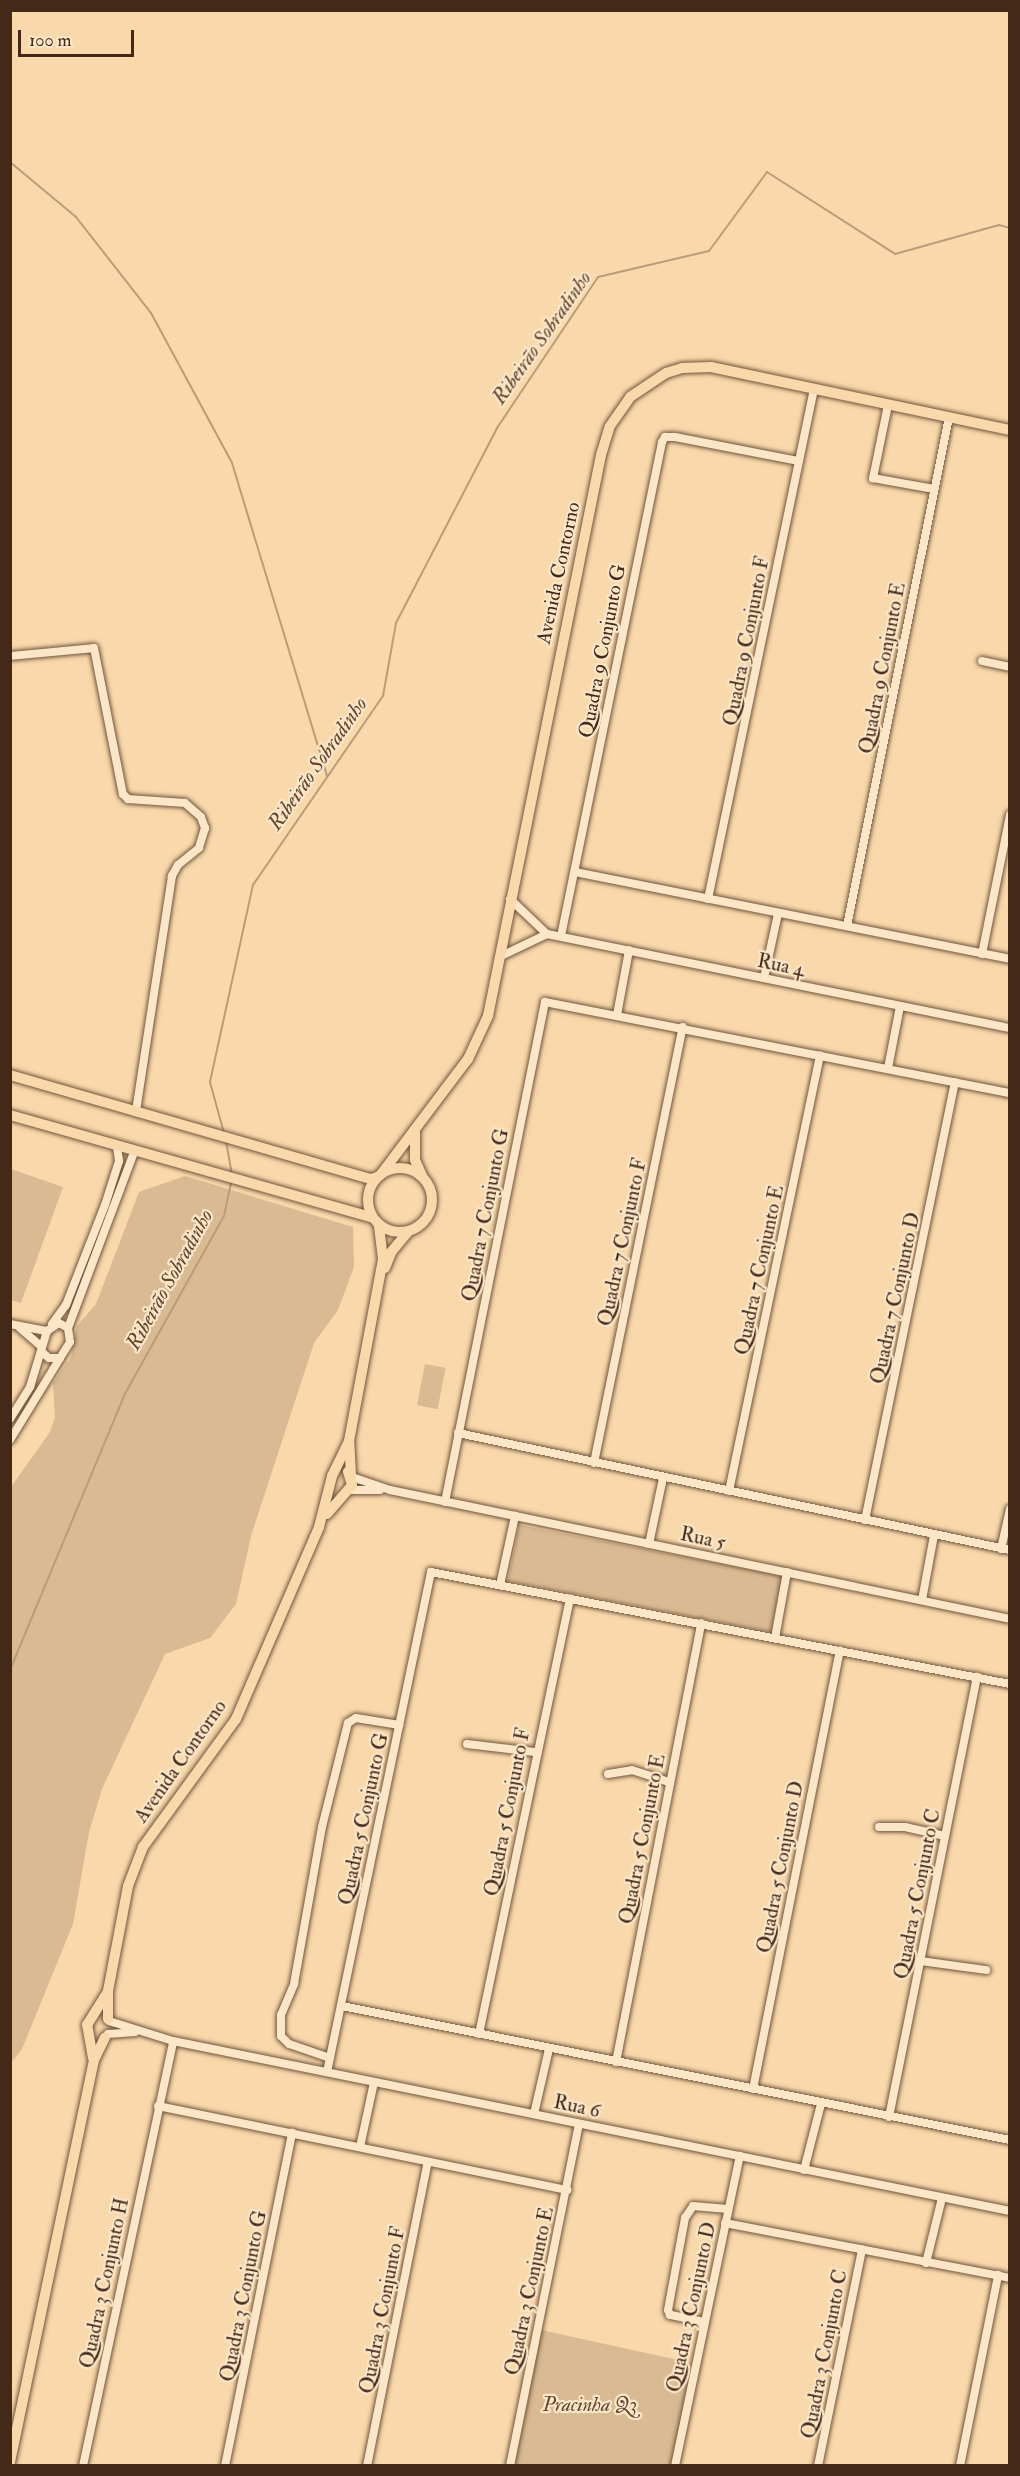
<!DOCTYPE html>
<html>
<head>
<meta charset="utf-8">
<style>
  body { margin:0 }
  #map { position:relative; width:1020px; height:2476px; overflow:hidden; background:#f9d8ab; font-family:"IM FELL Double Pica",serif }
  div>[style] { position:absolute }
  .green>* { inset:0; background:#daba92; transform-origin:0 0 }
  .stream>* { height:2px; margin:-1px; padding:0 1px; transform-origin:1px; border-radius:1px; background:#bb9c79 }
  .roads { filter:drop-shadow(0 0 2px #71553d) drop-shadow(0 0 2px #71553d) }
  .minor>* { height:8px; margin:-4px; padding:0 4px; transform-origin:4px; border-radius:4px; background:#fbe6c8 }
  .major>* { height:10px; margin:-5px; padding:0 5px; transform-origin:5px; border-radius:5px; background:#f9d8ab }
  .major>.ring { margin:-5px; padding:0; box-sizing:content-box; background:none; border:10px solid #f9d8ab; border-radius:50% }
  span { translate:-50% -50%; white-space:nowrap; text-align:center; line-height:1.15; -webkit-text-stroke:4.5px #fbe6c8; paint-order:stroke }
  .street-label { font-size:20px; color:#442918 }
  .park-label { font-size:20px; color:#624630; font-style:italic }
  .water-label { font-size:21px; color:#624630; font-style:italic }
  .frame { position:absolute; inset:0; border:12px solid #442918; pointer-events:none }
  .scale { position:absolute; left:18px; top:30px; width:116px; height:27px; box-sizing:border-box; border:3px solid #442918; border-top:0; padding-left:8px; font-size:18px; line-height:21px; white-space:nowrap; color:#442918; -webkit-text-stroke:4px #fbe6c8; paint-order:stroke }
</style>
</head>
<body>
<div id="map">
  <div class="green">
    <div style="clip-path:polygon(11px 1169px,63px 1187px,21px 1303px,11px 1300px)"></div>
    <div style="clip-path:polygon(185px 1176px,353px 1227px,354px 1267px,338px 1310px,314px 1343px,251px 1536px,236px 1604px,210px 1638px,165px 1654px,102px 1789px,89px 1832px,73px 1924px,22px 2049px,11px 2063px,11px 1487px,50px 1432px,55px 1417px,53px 1383px,71px 1357px,77px 1326px,96px 1304px,139px 1192px)"></div>
    <div style="left:425px;top:1364px;width:21px;height:42px;rotate:11deg"></div>
    <div style="left:519px;top:1525px;width:268px;height:57px;rotate:11deg"></div>
    <div style="clip-path:polygon(541px 2330px,692px 2363px,672px 2465px,513px 2466px)"></div>
  </div>
  <div class="stream">
    <div style="left:10px;top:162px;width:86px;rotate:39.8deg"></div>
    <div style="left:76px;top:217px;width:122px;rotate:52deg"></div>
    <div style="left:151px;top:313px;width:170px;rotate:61.6deg"></div>
    <div style="left:232px;top:463px;width:327px;rotate:73.1deg"></div>
    <div style="left:224px;top:1133px;width:53px;rotate:-105.4deg"></div>
    <div style="left:210px;top:1082px;width:202px;rotate:-77.7deg"></div>
    <div style="left:253px;top:885px;width:229px;rotate:-55.5deg"></div>
    <div style="left:383px;top:696px;width:74px;rotate:-79.9deg"></div>
    <div style="left:396px;top:623px;width:220px;rotate:-62.6deg"></div>
    <div style="left:497px;top:428px;width:182px;rotate:-56.2deg"></div>
    <div style="left:598px;top:277px;width:114px;rotate:-13.2deg"></div>
    <div style="left:709px;top:251px;width:98px;rotate:-53.7deg"></div>
    <div style="left:767px;top:172px;width:152px;rotate:32.6deg"></div>
    <div style="left:895px;top:254px;width:108px;rotate:-15.6deg"></div>
    <div style="left:999px;top:225px;width:11px;rotate:15deg"></div>
    <div style="left:226px;top:1141px;width:34px;rotate:80deg"></div>
    <div style="left:10px;top:1670px;width:301px;rotate:-67.4deg"></div>
    <div style="left:126px;top:1392px;width:201px;rotate:-60.9deg"></div>
    <div style="left:224px;top:1216px;width:35px;rotate:-78deg"></div>
  </div>
  <div class="roads">
    <div class="minor">
      <div style="left:888px;top:405px;width:75px;rotate:101.6deg"></div>
      <div style="left:873px;top:478px;width:62px;rotate:10.2deg"></div>
      <div style="left:10px;top:656px;width:84px;rotate:-5.4deg"></div>
      <div style="left:94px;top:648px;width:149px;rotate:78.8deg"></div>
      <div style="left:123px;top:794px;width:7px;rotate:45deg"></div>
      <div style="left:128px;top:799px;width:57px;rotate:4deg"></div>
      <div style="left:185px;top:803px;width:21px;rotate:41deg"></div>
      <div style="left:201px;top:817px;width:12px;rotate:70deg"></div>
      <div style="left:205px;top:828px;width:21px;rotate:107deg"></div>
      <div style="left:199px;top:848px;width:27px;rotate:141deg"></div>
      <div style="left:178px;top:865px;width:13px;rotate:119deg"></div>
      <div style="left:172px;top:876px;width:239px;rotate:98.7deg"></div>
      <div style="left:982px;top:661px;width:29px;rotate:12deg"></div>
      <div style="left:575px;top:872px;width:444px;rotate:11.3deg"></div>
      <div style="left:510px;top:899px;width:51px;rotate:43.4deg"></div>
      <div style="left:547px;top:934px;width:472px;rotate:11.5deg"></div>
      <div style="left:708px;top:899px;width:521px;rotate:-78.26deg"></div>
      <div style="left:847px;top:926px;width:519px;rotate:-78.67deg"></div>
      <div style="left:561px;top:936px;width:504px;rotate:-78.44deg"></div>
      <div style="left:662px;top:442px;width:6px;rotate:-59deg"></div>
      <div style="left:665px;top:437px;width:10px"></div>
      <div style="left:675px;top:437px;width:125px;rotate:11deg"></div>
      <div style="left:982px;top:954px;width:142px;rotate:-78.6deg"></div>
      <div style="left:499px;top:957px;width:53px;rotate:-25.6deg"></div>
      <div style="left:764px;top:978px;width:66px;rotate:-77.7deg"></div>
      <div style="left:617px;top:1015px;width:66px;rotate:-79.5deg"></div>
      <div style="left:888px;top:1068px;width:63px;rotate:-79deg"></div>
      <div style="left:10px;top:1324px;width:38px;rotate:11deg"></div>
      <div style="left:52px;top:1324px;width:24px;rotate:-54deg"></div>
      <div style="left:66px;top:1305px;width:107px;rotate:-68.7deg"></div>
      <div style="left:105px;top:1205px;width:46px;rotate:-72.3deg"></div>
      <div style="left:119px;top:1161px;width:14px;rotate:-98deg"></div>
      <div style="left:20px;top:1328px;width:29px;rotate:41deg"></div>
      <div style="left:68px;top:1328px;width:188px;rotate:-69.4deg"></div>
      <div style="left:10px;top:1419px;width:38px;rotate:-58deg"></div>
      <div style="left:30px;top:1387px;width:59px;rotate:-73.1deg"></div>
      <div style="left:47px;top:1331px;width:14px;rotate:-34deg"></div>
      <div style="left:59px;top:1323px;width:10px;rotate:29deg"></div>
      <div style="left:68px;top:1328px;width:14px;rotate:82deg"></div>
      <div style="left:70px;top:1342px;width:19px;rotate:122deg"></div>
      <div style="left:60px;top:1358px;width:11px;rotate:180deg"></div>
      <div style="left:49px;top:1358px;width:8px;rotate:-140deg"></div>
      <div style="left:458px;top:1433px;width:564px;rotate:11.97deg"></div>
      <div style="left:10px;top:1440px;width:96px;rotate:-58.6deg"></div>
      <div style="left:594px;top:1463px;width:445px;rotate:-78.5deg"></div>
      <div style="left:352px;top:1477px;width:40px;rotate:18.9deg"></div>
      <div style="left:390px;top:1490px;width:633px;rotate:11.75deg"></div>
      <div style="left:348px;top:1490px;width:32px"></div>
      <div style="left:729px;top:1491px;width:445px;rotate:-78.2deg"></div>
      <div style="left:445px;top:1502px;width:510px;rotate:-78.69deg"></div>
      <div style="left:545px;top:1002px;width:474px;rotate:11.1deg"></div>
      <div style="left:865px;top:1520px;width:447px;rotate:-78.4deg"></div>
      <div style="left:649px;top:1544px;width:67px;rotate:-78deg"></div>
      <div style="left:1001px;top:1549px;width:41px;rotate:-77.3deg"></div>
      <div style="left:500px;top:1585px;width:71px;rotate:-77.7deg"></div>
      <div style="left:922px;top:1600px;width:66px;rotate:-79.5deg"></div>
      <div style="left:775px;top:1638px;width:67px;rotate:-79.7deg"></div>
      <div style="left:467px;top:1744px;width:68px;rotate:6.7deg"></div>
      <div style="left:608px;top:1774px;width:24px;rotate:-9deg"></div>
      <div style="left:632px;top:1770px;width:40px;rotate:18deg"></div>
      <div style="left:879px;top:1827px;width:26px"></div>
      <div style="left:905px;top:1827px;width:41px;rotate:12.7deg"></div>
      <div style="left:921px;top:1961px;width:66px;rotate:7.9deg"></div>
      <div style="left:342px;top:2006px;width:681px;rotate:11.34deg"></div>
      <div style="left:109px;top:2021px;width:67px;rotate:17.4deg"></div>
      <div style="left:173px;top:2041px;width:854px;rotate:11.48deg"></div>
      <div style="left:108px;top:2034px;width:27px;rotate:-4deg"></div>
      <div style="left:479px;top:2034px;width:445px;rotate:-78.2deg"></div>
      <div style="left:330px;top:2058px;width:43px;rotate:-161.1deg"></div>
      <div style="left:289px;top:2044px;width:11px;rotate:-135deg"></div>
      <div style="left:281px;top:2036px;width:21px;rotate:-90deg"></div>
      <div style="left:281px;top:2015px;width:34px;rotate:-67deg"></div>
      <div style="left:294px;top:1984px;width:159px;rotate:-79.9deg"></div>
      <div style="left:322px;top:1827px;width:107px;rotate:-76deg"></div>
      <div style="left:348px;top:1723px;width:9px;rotate:-32deg"></div>
      <div style="left:356px;top:1718px;width:44px;rotate:9.2deg"></div>
      <div style="left:616px;top:2062px;width:447px;rotate:-79deg"></div>
      <div style="left:327px;top:2072px;width:511px;rotate:-78.25deg"></div>
      <div style="left:431px;top:1572px;width:590px;rotate:10.95deg"></div>
      <div style="left:753px;top:2089px;width:447px;rotate:-78.8deg"></div>
      <div style="left:158px;top:2106px;width:418px;rotate:11.6deg"></div>
      <div style="left:534px;top:2114px;width:67px;rotate:-77deg"></div>
      <div style="left:889px;top:2117px;width:449px;rotate:-78.7deg"></div>
      <div style="left:360px;top:2147px;width:66px;rotate:-77.8deg"></div>
      <div style="left:804px;top:2170px;width:68px;rotate:-75.6deg"></div>
      <div style="left:725px;top:2223px;width:290px;rotate:10.9deg"></div>
      <div style="left:926px;top:2263px;width:67px;rotate:-76.2deg"></div>
      <div style="left:704px;top:2322px;width:35px;rotate:-168deg"></div>
      <div style="left:670px;top:2315px;width:5px;rotate:-112deg"></div>
      <div style="left:668px;top:2310px;width:94px;rotate:-79.5deg"></div>
      <div style="left:685px;top:2218px;width:14px;rotate:-56deg"></div>
      <div style="left:693px;top:2206px;width:35px;rotate:5deg"></div>
      <div style="left:83px;top:2466px;width:434px;rotate:-78deg"></div>
      <div style="left:225px;top:2466px;width:340px;rotate:-78.6deg"></div>
      <div style="left:367px;top:2466px;width:310px;rotate:-78.7deg"></div>
      <div style="left:510px;top:2466px;width:349px;rotate:-78.6deg"></div>
      <div style="left:675px;top:2466px;width:317px;rotate:-78.2deg"></div>
      <div style="left:818px;top:2466px;width:221px;rotate:-78.5deg"></div>
      <div style="left:960px;top:2466px;width:195px;rotate:-78.7deg"></div>
    </div>
    <div class="major">
      <div style="left:10px;top:1075px;width:376px;rotate:16.1deg"></div>
      <div style="left:371px;top:1179px;width:6px;rotate:-18deg"></div>
      <div style="left:10px;top:1115px;width:377px;rotate:15.8deg"></div>
      <div style="left:415px;top:1133px;width:27px;rotate:90deg"></div>
      <div style="left:415px;top:1160px;width:17px;rotate:66deg"></div>
      <div class="ring" style="left:368px;top:1168px;width:54px;height:54px"></div>
      <div style="left:382px;top:1173px;width:143px;rotate:-53deg"></div>
      <div style="left:468px;top:1059px;width:47px;rotate:-65.1deg"></div>
      <div style="left:488px;top:1016px;width:572px;rotate:-78.61deg"></div>
      <div style="left:601px;top:455px;width:30px;rotate:-73deg"></div>
      <div style="left:610px;top:426px;width:35px;rotate:-55deg"></div>
      <div style="left:630px;top:397px;width:43px;rotate:-33.7deg"></div>
      <div style="left:666px;top:373px;width:17px;rotate:-17deg"></div>
      <div style="left:682px;top:368px;width:29px;rotate:-2deg"></div>
      <div style="left:711px;top:367px;width:306px;rotate:11.9deg"></div>
      <div style="left:385px;top:1268px;width:18px;rotate:-68deg"></div>
      <div style="left:392px;top:1251px;width:26px;rotate:-50deg"></div>
      <div style="left:351px;top:1475px;width:34px;rotate:-93deg"></div>
      <div style="left:349px;top:1441px;width:185px;rotate:-79.4deg"></div>
      <div style="left:383px;top:1259px;width:34px;rotate:-97deg"></div>
      <div style="left:327px;top:1514px;width:38px;rotate:-49deg"></div>
      <div style="left:352px;top:1485px;width:14px;rotate:-107deg"></div>
      <div style="left:108px;top:2019px;width:28px;rotate:-90deg"></div>
      <div style="left:108px;top:1991px;width:107px;rotate:-79.2deg"></div>
      <div style="left:128px;top:1886px;width:42px;rotate:-69deg"></div>
      <div style="left:143px;top:1847px;width:158px;rotate:-54deg"></div>
      <div style="left:236px;top:1719px;width:209px;rotate:-66.6deg"></div>
      <div style="left:319px;top:1527px;width:53px;rotate:-75.7deg"></div>
      <div style="left:332px;top:1476px;width:39px;rotate:-64deg"></div>
      <div style="left:93px;top:2058px;width:34px;rotate:-100deg"></div>
      <div style="left:87px;top:2025px;width:40px;rotate:-58deg"></div>
      <div style="left:10px;top:2462px;width:411px;rotate:-78.2deg"></div>
      <div style="left:94px;top:2060px;width:25px;rotate:-64deg"></div>
    </div>
  </div>
  <div class="street-label">
    <span style="left:558px;top:573px;rotate:-78deg">Avenida Contorno</span>
    <span style="left:746px;top:641px;rotate:-79deg">Quadra 9 Conjunto F</span>
    <span style="left:602px;top:651px;rotate:-79deg">Quadra 9 Conjunto G</span>
    <span style="left:882px;top:668px;rotate:-79deg">Quadra 9 Conjunto E</span>
    <span style="left:781px;top:965px;rotate:12deg">Rua 4</span>
    <span style="left:485px;top:1215px;rotate:-79deg">Quadra 7 Conjunto G</span>
    <span style="left:622px;top:1242px;rotate:-78deg">Quadra 7 Conjunto F</span>
    <span style="left:759px;top:1270px;rotate:-78deg">Quadra 7 Conjunto E</span>
    <span style="left:895px;top:1298px;rotate:-78deg">Quadra 7 Conjunto D</span>
    <span style="left:703px;top:1538px;rotate:12deg">Rua 5</span>
    <span style="left:180px;top:1761px;rotate:-55deg">Avenida Contorno</span>
    <span style="left:507px;top:1812px;rotate:-79deg">Quadra 5 Conjunto F</span>
    <span style="left:363px;top:1819px;rotate:-78deg">Quadra 5 Conjunto G</span>
    <span style="left:642px;top:1839px;rotate:-79deg">Quadra 5 Conjunto E</span>
    <span style="left:780px;top:1867px;rotate:-79deg">Quadra 5 Conjunto D</span>
    <span style="left:917px;top:1894px;rotate:-79deg">Quadra 5 Conjunto C</span>
    <span style="left:577px;top:2106px;rotate:12deg">Rua 6</span>
    <span style="left:104px;top:2283px;rotate:-78deg">Quadra 3 Conjunto H</span>
    <span style="left:529px;top:2291px;rotate:-78deg">Quadra 3 Conjunto E</span>
    <span style="left:243px;top:2296px;rotate:-79deg">Quadra 3 Conjunto G</span>
    <span style="left:691px;top:2307px;rotate:-78deg">Quadra 3 Conjunto D</span>
    <span style="left:382px;top:2310px;rotate:-79deg">Quadra 3 Conjunto F</span>
    <span style="left:824px;top:2354px;rotate:-79deg">Quadra 3 Conjunto C</span>
  </div>
  <div class="park-label">
    <span style="left:590px;top:2404px">Pracinha Q3</span>
  </div>
  <div class="water-label">
    <span style="left:542px;top:338px;rotate:-55deg">Ribeirão Sobradinho</span>
    <span style="left:318px;top:764px;rotate:-55deg">Ribeirão Sobradinho</span>
    <span style="left:170px;top:1280px;rotate:-61deg">Ribeirão Sobradinho</span>
  </div>
  <div class="frame"></div>
  <div class="scale">100 m</div>
</div>
</body>
</html>
